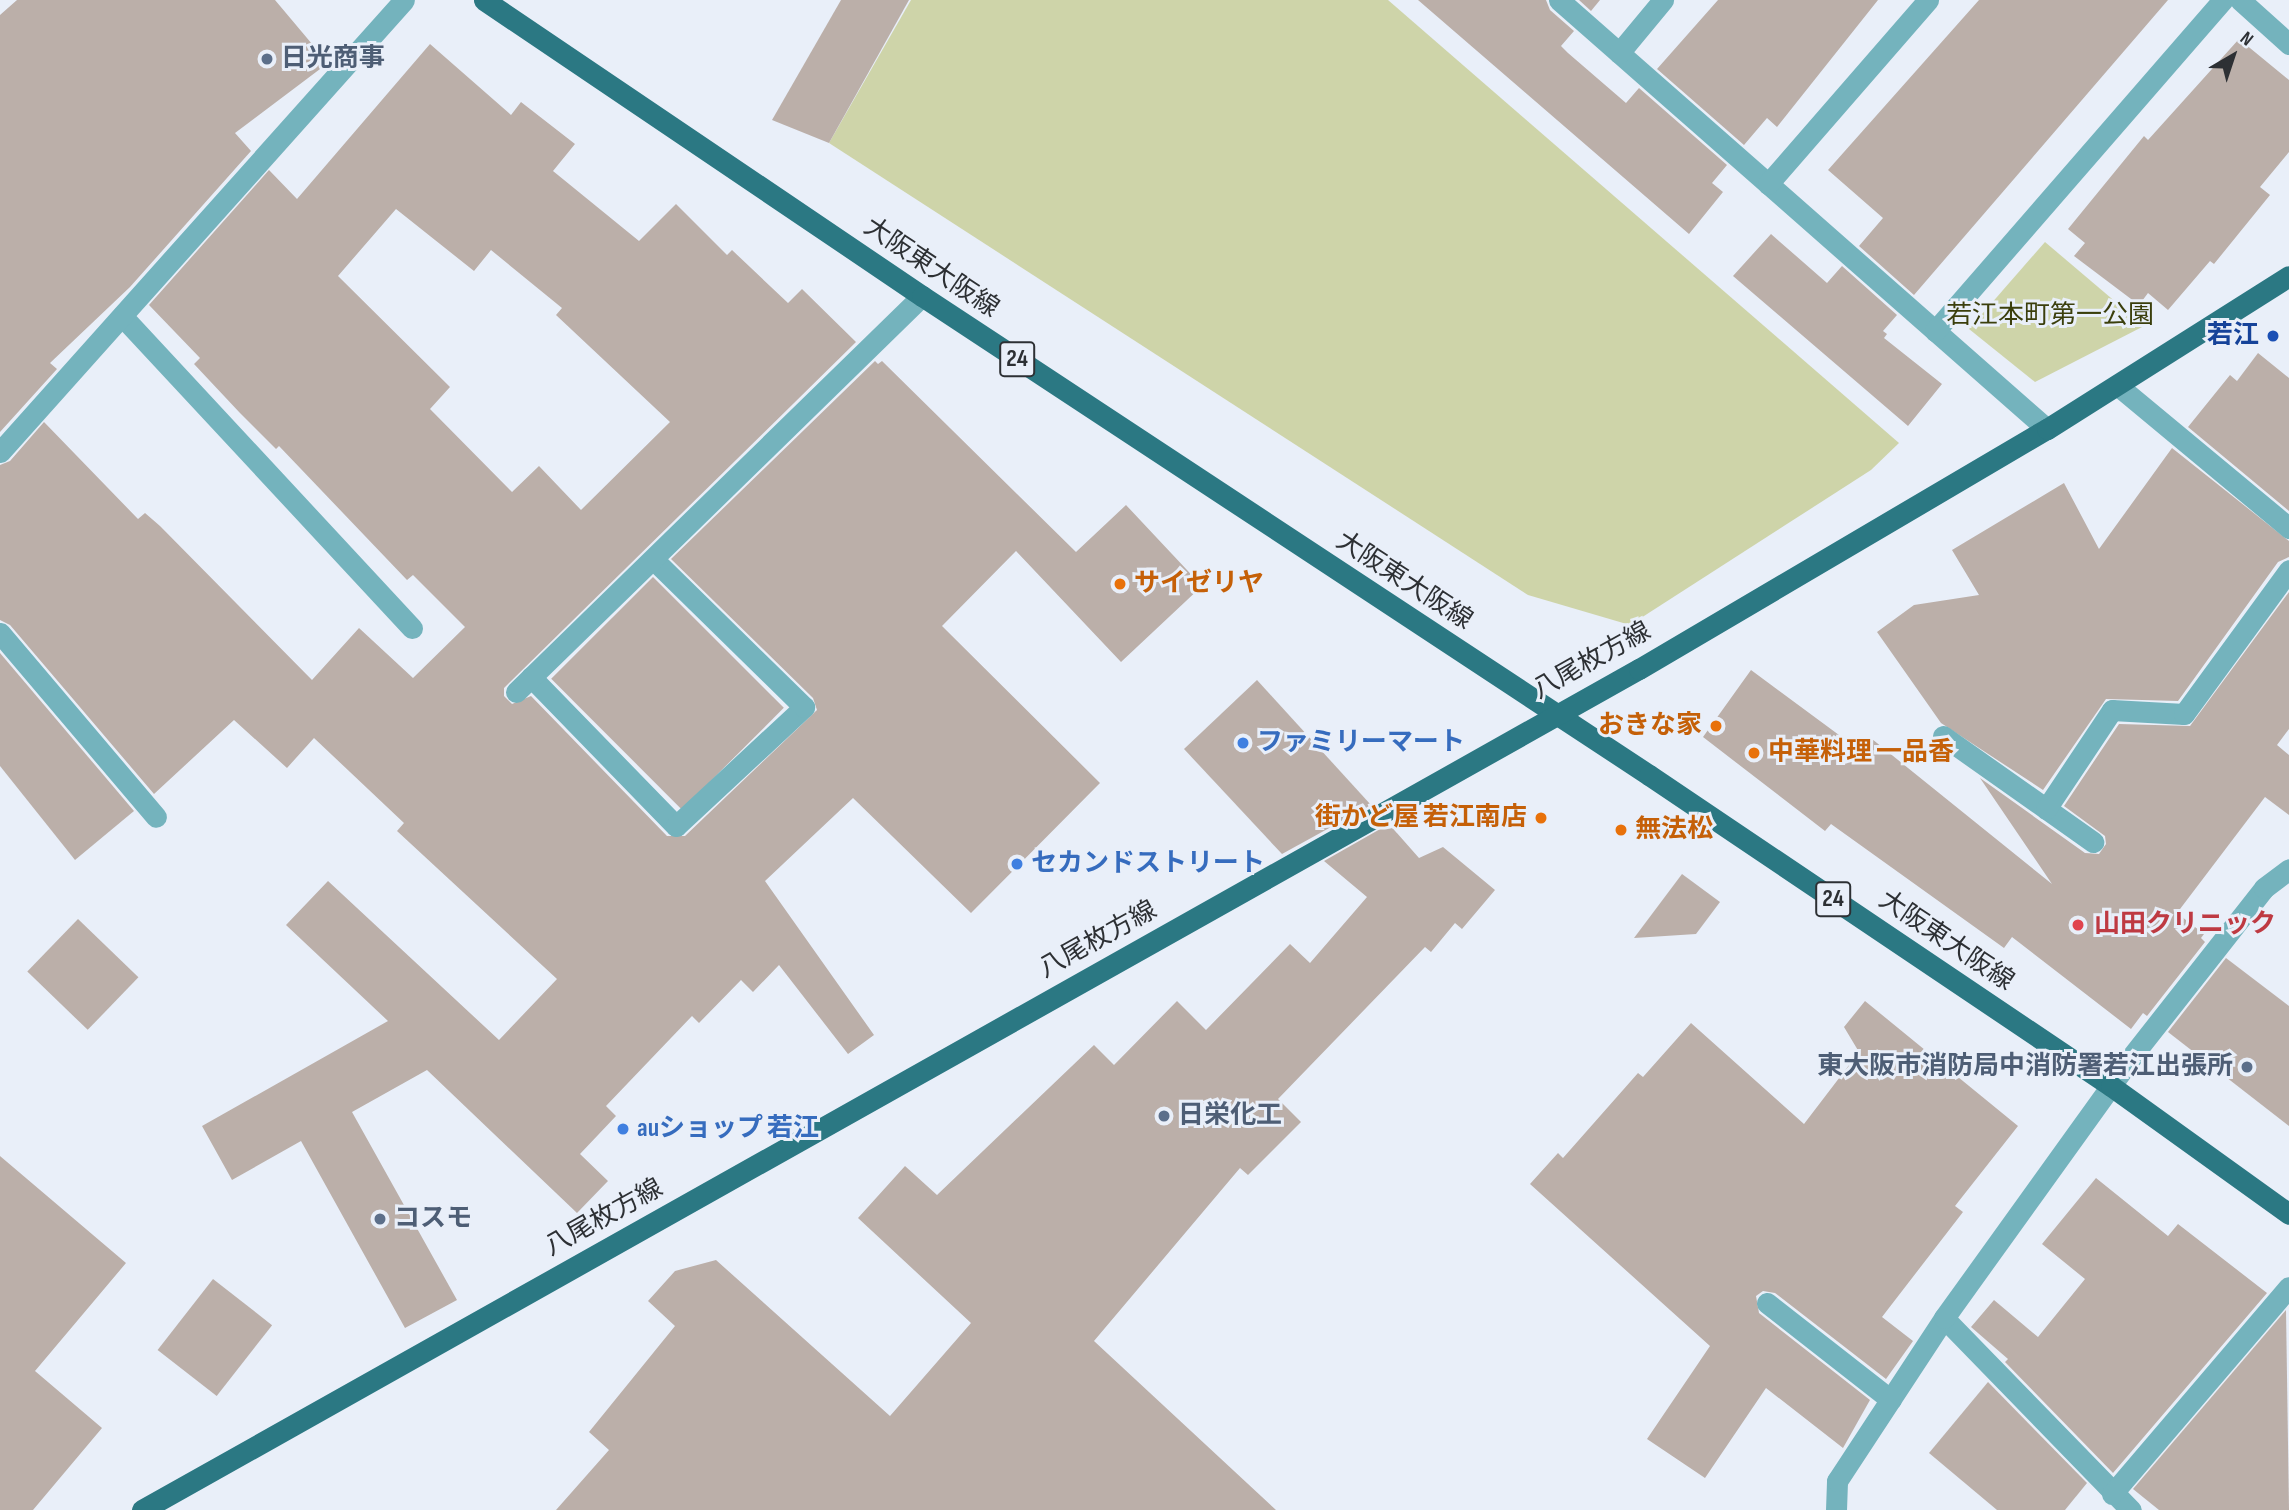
<!DOCTYPE html>
<html>
<head>
<meta charset="utf-8">
<style>
  body { margin:0 }
  #map { position:relative; width:2289px; height:1510px; overflow:hidden; background:#e9eff9; font-family:"Sofia Sans Condensed","Noto Sans JP",sans-serif }
  div>[style] { position:absolute }
  .green>* { inset:0; background:#ced4a9 }
  .building>* { inset:0; background:#bbafa9; transform-origin:0 0 }
  .minor>* { height:21px; margin:-10.5px; padding:0 10.5px; transform-origin:10.5px; border-radius:10.5px; background:#74b3bd }
  .major>* { height:21px; margin:-10.5px; padding:0 10.5px; transform-origin:10.5px; border-radius:10.5px; background:#2b7883 }
  .dots>* { width:19px; height:19px; translate:-50% -50%; box-sizing:border-box; border:4px solid #e9eff9; border-radius:50% }
  span { translate:-50% -50%; white-space:nowrap; text-align:center; line-height:1.15; -webkit-text-stroke:6px #e9eff9; paint-order:stroke }
  .shield-label span { padding:2px 5px; background:#e9eff9; border:2px solid; border-radius:5px; -webkit-text-stroke-width:0 }
  .shield-label { font-size:24px; color:#2d3034; font-weight:700 }
  .service-label { font-size:26px; color:#4e5e75; font-weight:700 }
  .left { translate:0 -50%; text-align:left }
  .right { translate:-100% -50%; text-align:right }
  .street-label { font-size:26px; color:#2d3034 }
  .park-label { font-size:26px; color:#3b3f0c }
  .transit-label { font-size:26px; color:#164399; font-weight:700 }
  .food-label { font-size:26px; color:#c56008; font-weight:700 }
  .shop-label { font-size:26px; color:#366cbe; font-weight:700 }
  .health-label { font-size:26px; color:#be3a42; font-weight:700 }
  .north { position:absolute; left:2198px; top:21px; width:70px; height:70px; -webkit-text-stroke:5px #e9eff9; paint-order:stroke; rotate:39deg; font-size:19px; font-weight:700; line-height:28px; text-align:center; color:#2d3034 }
  .north::after { content:''; display:block; margin:auto; width:24px; height:32px; background:#2d3034; clip-path:polygon(50% 0,100% 100%,50% 72%,0 100%) }
</style>
</head>
<body>
<div id="map">
  <div class="green">
    <div style="clip-path:polygon(911px 0,1388px 0,1899px 443px,1871px 470px,1630px 625px,1528px 595px,829px 143px)"></div>
    <div style="clip-path:polygon(2045px 242px,2144px 326px,2035px 382px,1969px 329px)"></div>
  </div>
  <div class="building">
    <div style="clip-path:polygon(17px 0,275px 0,328px 63px,235px 133px,251px 151px,130px 287px,50px 363px,57px 369px,0 432px,0 15px)"></div>
    <div style="clip-path:polygon(841px 0,909px 0,829px 143px,772px 120px)"></div>
    <div style="clip-path:polygon(1418px 0,1546px 0,1550px 10px,1574px 31px,1561px 46px,1568px 53px,1626px 103px,1639px 88px,1727px 165px,1712px 183px,1723px 192px,1689px 234px)"></div>
    <div style="clip-path:polygon(1579px 0,1600px 0,1591px 11px)"></div>
    <div style="clip-path:polygon(1718px 0,1878px 0,1777px 127px,1767px 118px,1744px 145px,1657px 69px)"></div>
    <div style="clip-path:polygon(1979px 0,2168px 0,1914px 295px,1859px 246px,1883px 218px,1828px 170px)"></div>
    <div style="clip-path:polygon(2239px 39px,2289px 80px,2289px 152px,2260px 187px,2270px 195px,2214px 264px,2210px 261px,2168px 310px,2148px 293px,2139px 305px,2074px 256px,2085px 243px,2068px 229px,2144px 136px,2148px 140px)"></div>
    <div style="clip-path:polygon(evenodd,430px 44px,511px 115px,521px 102px,575px 144px,553px 171px,639px 241px,676px 204px,727px 255px,732px 250px,788px 303px,802px 289px,856px 342px,504px 688px,504px 696px,512px 704px,531px 696px,667px 836px,685px 836px,817px 710px,813px 698px,671px 559px,875px 361px,878px 364px,882px 361px,1076px 552px,1126px 505px,1202px 586px,1121px 662px,1016px 551px,942px 626px,1100px 783px,971px 913px,853px 798px,765px 881px,874px 1035px,848px 1054px,779px 965px,753px 992px,741px 980px,699px 1023px,692px 1016px,606px 1106px,616px 1116px,580px 1154px,608px 1181px,577px 1213px,427px 1070px,352px 1112px,457px 1300px,405px 1328px,301px 1141px,232px 1180px,202px 1126px,388px 1021px,286px 925px,328px 881px,499px 1040px,557px 979px,397px 831px,404px 823px,314px 738px,287px 768px,234px 720px,154px 794px,10px 625px,0 620px,0 465px,10px 461px,44px 422px,138px 519px,145px 513px,160px 526px,312px 680px,359px 628px,413px 678px,465px 627px,413px 575px,407px 580px,279px 446px,276px 449px,240px 413px,194px 364px,200px 358px,149px 305px,269px 170px,297px 199px,430px 44px,396px 209px,474px 271px,491px 250px,562px 308px,556px 315px,670px 422px,581px 510px,539px 466px,512px 492px,430px 409px,450px 387px,338px 276px,396px 209px)"></div>
    <div style="clip-path:polygon(1771px 234px,1827px 283px,1842px 266px,1897px 315px,1883px 331px,1887px 334px,1884px 338px,1942px 384px,1908px 426px,1733px 276px)"></div>
    <div style="clip-path:polygon(2258px 353px,2289px 378px,2289px 511px,2188px 427px,2230px 375px,2237px 381px)"></div>
    <div style="clip-path:polygon(2172px 448px,2289px 541px,2289px 557px,2278px 562px,2178px 701px,2106px 699px,2043px 790px,1941px 723px,1877px 632px,1914px 605px,1979px 595px,1952px 550px,2064px 483px,2099px 549px)"></div>
    <div style="left:653px;top:577px;width:185px;height:144px;rotate:45deg"></div>
    <div style="clip-path:polygon(2289px 592px,2289px 729px,2277px 745px,2289px 755px,2289px 815px,2265px 797px,2177px 913px,2204px 934px,2201px 938px,2205px 942px,2147px 1016px,2143px 1013px,2131px 1029px,2012px 937px,2004px 948px,1831px 824px,1825px 831px,1703px 737px,1751px 670px,1862px 752px,1872px 739px,2052px 884px,1980px 778px,2085px 853px,2099px 854px,2106px 844px,2105px 836px,2064px 806px,2119px 724px,2190px 726px)"></div>
    <div style="clip-path:polygon(0 653px,134px 811px,75px 860px,0 766px)"></div>
    <div style="clip-path:polygon(1257px 680px,1371px 805px,1282px 854px,1184px 749px)"></div>
    <div style="clip-path:polygon(1389px 824px,1419px 858px,1443px 847px,1495px 890px,1462px 929px,1455px 923px,1431px 952px,1425px 947px,1278px 1099px,1301px 1122px,1248px 1175px,1240px 1168px,1094px 1341px,1276px 1510px,556px 1510px,609px 1450px,589px 1432px,675px 1326px,648px 1301px,675px 1271px,716px 1260px,890px 1416px,971px 1323px,858px 1218px,905px 1166px,937px 1195px,1094px 1045px,1114px 1065px,1177px 1001px,1206px 1030px,1290px 944px,1310px 963px,1367px 897px,1324px 861px)"></div>
    <div style="clip-path:polygon(1682px 874px,1720px 902px,1696px 934px,1634px 938px)"></div>
    <div style="left:78px;top:919px;width:84px;height:73px;rotate:44deg"></div>
    <div style="clip-path:polygon(2226px 958px,2289px 1006px,2289px 1126px,2168px 1032px)"></div>
    <div style="clip-path:polygon(1865px 1001px,2018px 1126px,1955px 1206px,1963px 1212px,1882px 1317px,1913px 1341px,1886px 1379px,1775px 1293px,1763px 1291px,1756px 1296px,1759px 1313px,1870px 1400px,1843px 1448px,1766px 1388px,1705px 1478px,1647px 1439px,1710px 1346px,1530px 1184px,1558px 1153px,1563px 1158px,1638px 1073px,1643px 1077px,1691px 1023px,1804px 1124px,1859px 1052px,1844px 1027px)"></div>
    <div style="clip-path:polygon(0 1156px,126px 1263px,35px 1371px,102px 1428px,33px 1510px,0 1510px)"></div>
    <div style="clip-path:polygon(2096px 1178px,2168px 1236px,2178px 1224px,2267px 1293px,2113px 1473px,2005px 1362px,2008px 1359px,1971px 1327px,1994px 1300px,2038px 1337px,2085px 1279px,2042px 1244px)"></div>
    <div style="left:213px;top:1279px;width:75px;height:90px;rotate:38deg"></div>
    <div style="clip-path:polygon(2286px 1310px,2289px 1510px,2159px 1510px,2133px 1489px)"></div>
    <div style="clip-path:polygon(1988px 1382px,2087px 1483px,2065px 1510px,1997px 1510px,1929px 1453px)"></div>
  </div>
  <div class="minor">
    <div style="left:1559px;top:0;width:650px;rotate:41.32deg"></div>
    <div style="left:2240px;top:0;width:66px;rotate:41.9deg"></div>
    <div style="left:1619px;top:53px;width:69px;rotate:-50.3deg"></div>
    <div style="left:1768px;top:184px;width:244px;rotate:-49deg"></div>
    <div style="left:122px;top:316px;width:426px;rotate:47.1deg"></div>
    <div style="left:1935px;top:331px;width:439px;rotate:-49deg"></div>
    <div style="left:2117px;top:385px;width:224px;rotate:39.7deg"></div>
    <div style="left:0;top:452px;width:606px;rotate:-48.21deg"></div>
    <div style="left:0;top:633px;width:241px;rotate:49.7deg"></div>
    <div style="left:531px;top:677px;width:208px;rotate:45.8deg"></div>
    <div style="left:676px;top:826px;width:175px;rotate:-42.9deg"></div>
    <div style="left:804px;top:707px;width:211px;rotate:-135.6deg"></div>
    <div style="left:516px;top:692px;width:567px;rotate:-44.29deg"></div>
    <div style="left:1943px;top:736px;width:184px;rotate:35.2deg"></div>
    <div style="left:2046px;top:809px;width:119px;rotate:-56.3deg"></div>
    <div style="left:2112px;top:710px;width:72px;rotate:3.2deg"></div>
    <div style="left:2184px;top:714px;width:178px;rotate:-53.9deg"></div>
    <div style="left:1767px;top:1303px;width:157px;rotate:38deg"></div>
    <div style="left:1944px;top:1318px;width:268px;rotate:45.8deg"></div>
    <div style="left:2112px;top:1494px;width:272px;rotate:-49.5deg"></div>
    <div style="left:1836px;top:1510px;width:29px;rotate:-88deg"></div>
    <div style="left:1837px;top:1481px;width:195px;rotate:-56.7deg"></div>
    <div style="left:1944px;top:1318px;width:322px;rotate:-54.3deg"></div>
    <div style="left:2132px;top:1056px;width:214px;rotate:-51.8deg"></div>
    <div style="left:2264px;top:888px;width:31px;rotate:-37deg"></div>
  </div>
  <div class="major">
    <div style="left:484px;top:0;width:529px;rotate:34.05deg"></div>
    <div style="left:922px;top:296px;width:871px;rotate:33.38deg"></div>
    <div style="left:1649px;top:775px;width:557px;rotate:33.95deg"></div>
    <div style="left:2111px;top:1086px;width:219px;rotate:35.7deg"></div>
    <div style="left:142px;top:1510px;width:1717px;rotate:-29.33deg"></div>
    <div style="left:1639px;top:669px;width:473px;rotate:-30.5deg"></div>
    <div style="left:2047px;top:429px;width:286px;rotate:-32.3deg"></div>
  </div>
  <div class="dots">
    <div style="left:267px;top:59px;background:#5c6f8a"></div>
    <div style="left:2273px;top:336px;background:#1a4fb4"></div>
    <div style="left:1120px;top:584px;background:#e8710a"></div>
    <div style="left:1716px;top:726px;background:#e8710a"></div>
    <div style="left:1243px;top:743px;background:#3f7fe0"></div>
    <div style="left:1754px;top:753px;background:#e8710a"></div>
    <div style="left:1541px;top:818px;background:#e8710a"></div>
    <div style="left:1621px;top:830px;background:#e8710a"></div>
    <div style="left:1017px;top:864px;background:#3f7fe0"></div>
    <div style="left:2078px;top:925px;background:#e0444e"></div>
    <div style="left:2247px;top:1067px;background:#5c6f8a"></div>
    <div style="left:1164px;top:1116px;background:#5c6f8a"></div>
    <div style="left:623px;top:1129px;background:#3f7fe0"></div>
    <div style="left:380px;top:1219px;background:#5c6f8a"></div>
  </div>
  <div class="shield-label">
    <span style="left:1017px;top:359px">24</span>
    <span style="left:1833px;top:899px">24</span>
  </div>
  <div class="service-label">
    <span class="left" style="left:281px;top:59px">日光商事</span>
    <span class="right" style="left:2233px;top:1067px">東大阪市消防局中消防署若江出張所</span>
    <span class="left" style="left:1178px;top:1116px">日栄化工</span>
    <span class="left" style="left:394px;top:1219px">コスモ</span>
  </div>
  <div class="street-label">
    <span style="left:931px;top:268px;rotate:34deg">大阪東大阪線</span>
    <span style="left:1404px;top:581px;rotate:33deg">大阪東大阪線</span>
    <span style="left:1592px;top:661px;rotate:-29deg">八尾枚方線</span>
    <span style="left:1098px;top:940px;rotate:-29deg">八尾枚方線</span>
    <span style="left:1946px;top:941px;rotate:34deg">大阪東大阪線</span>
    <span style="left:604px;top:1218px;rotate:-29deg">八尾枚方線</span>
  </div>
  <div class="park-label">
    <span style="left:2050px;top:316px">若江本町第一公園</span>
  </div>
  <div class="transit-label">
    <span class="right" style="left:2259px;top:336px">若江</span>
  </div>
  <div class="food-label">
    <span class="left" style="left:1134px;top:584px">サイゼリヤ</span>
    <span class="right" style="left:1702px;top:726px">おきな家</span>
    <span class="left" style="left:1768px;top:753px">中華料理 一品香</span>
    <span class="right" style="left:1527px;top:818px">街かど屋 若江南店</span>
    <span class="left" style="left:1635px;top:830px">無法松</span>
  </div>
  <div class="shop-label">
    <span class="left" style="left:1257px;top:743px">ファミリーマート</span>
    <span class="left" style="left:1031px;top:864px">セカンドストリート</span>
    <span class="left" style="left:637px;top:1129px">auショップ 若江</span>
  </div>
  <div class="health-label">
    <span class="left" style="left:2094px;top:925px">山田クリニック</span>
  </div>
  <div class="north">N</div>
</div>
</body>
</html>
